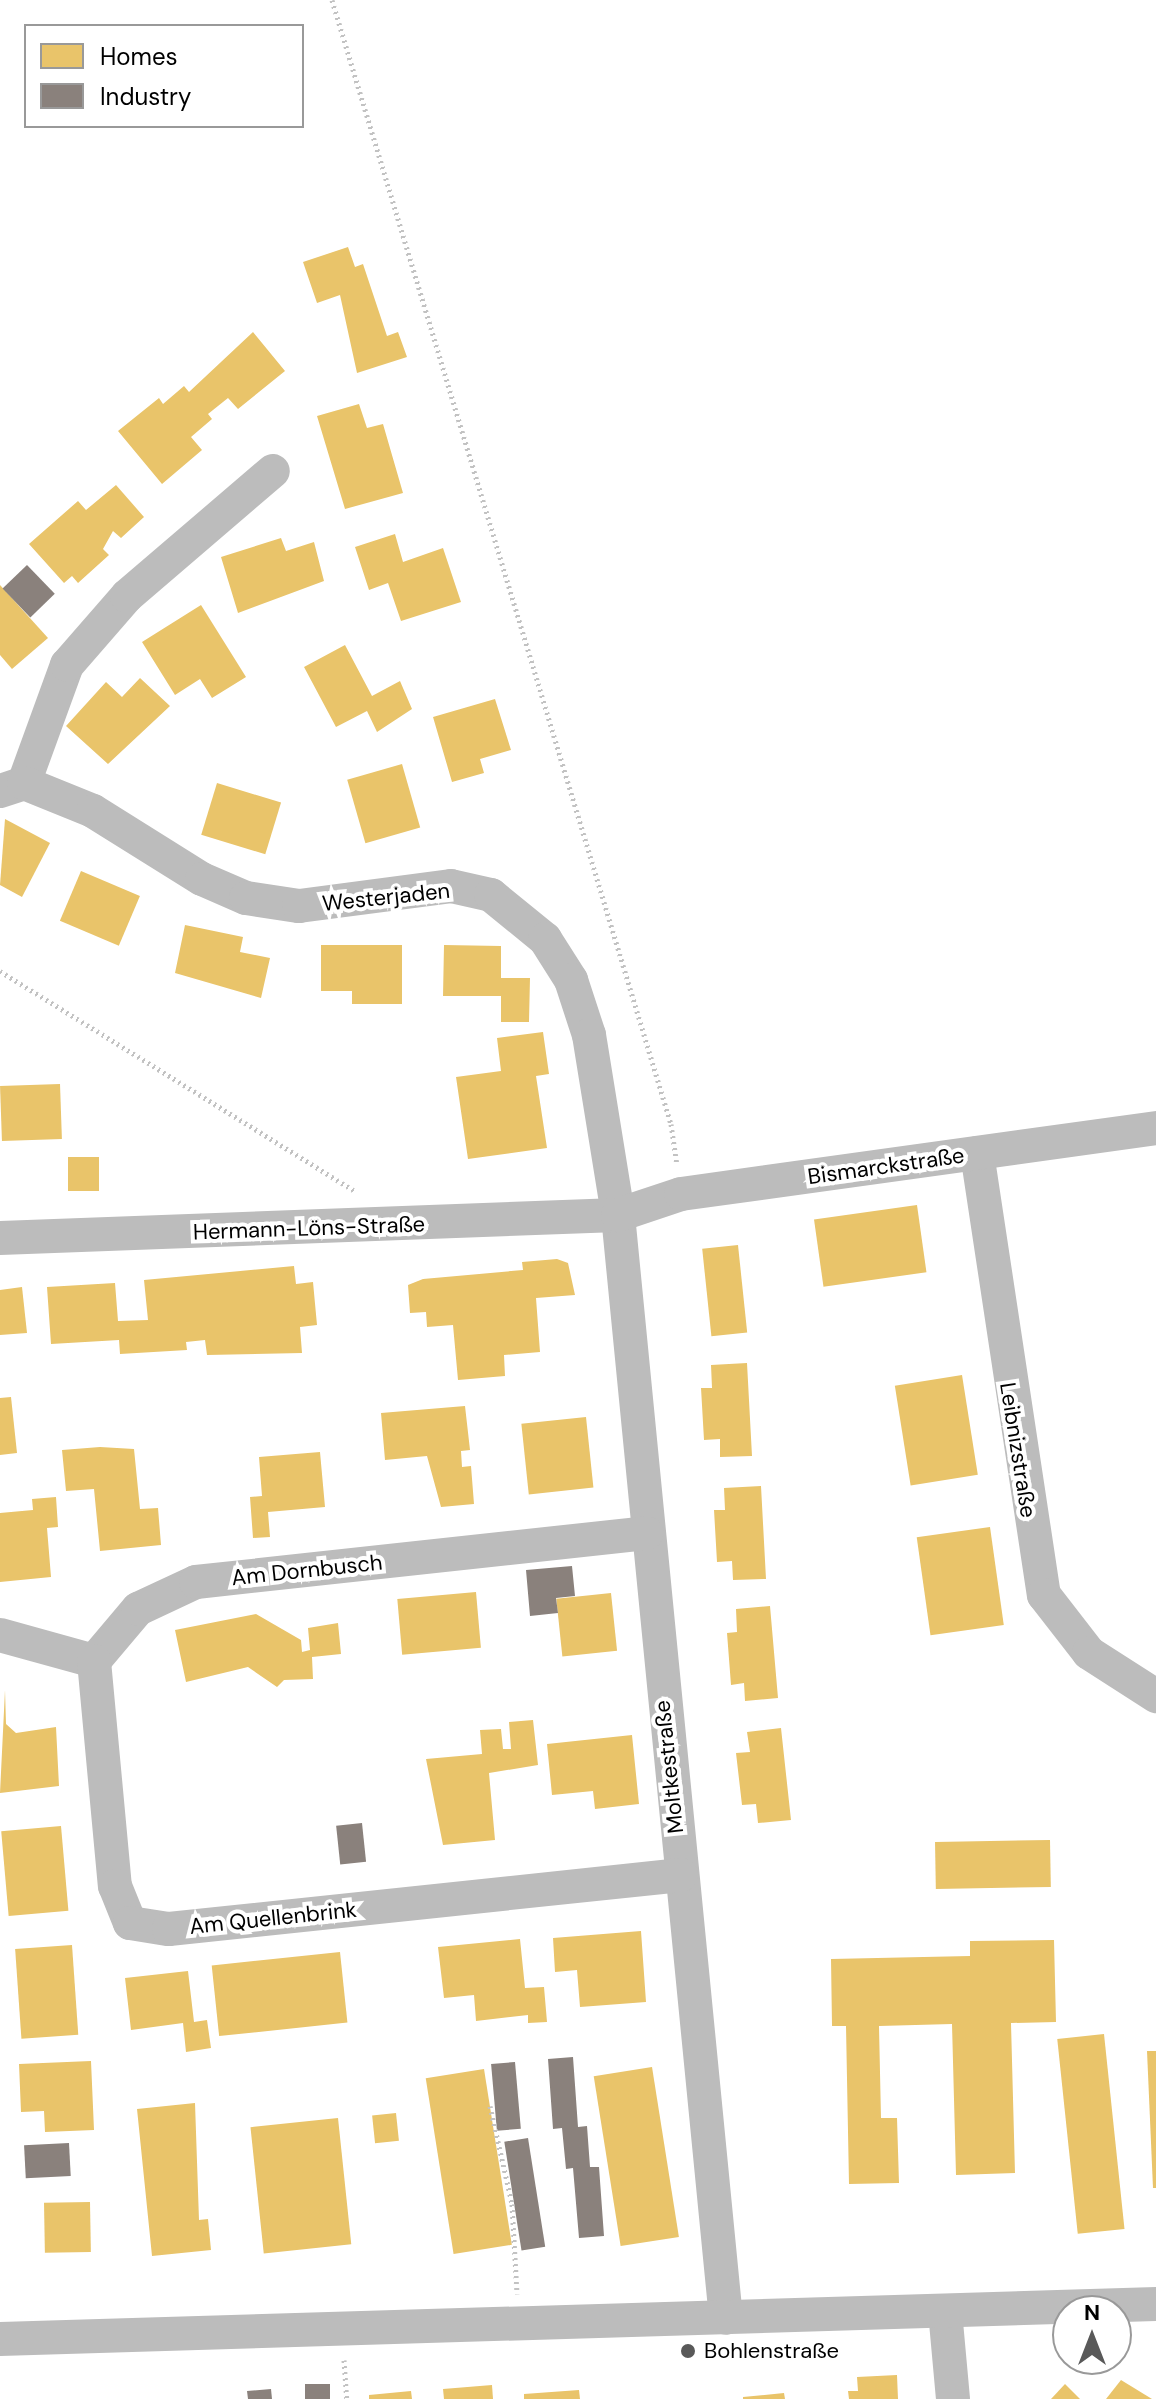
<!DOCTYPE html>
<html>
<head>
<meta charset="utf-8">
<style>
  body { margin:0 }
  #map { position:relative; width:1156px; height:2399px; overflow:hidden; background:#fff; font-family:"DM Sans",sans-serif }
  div>[style] { position:absolute }
  .homes>* { inset:0; background:#e9c46a; transform-origin:0 0 }
  .industry>* { inset:0; background:#8a817c; transform-origin:0 0 }
  .path>* { height:5px; margin-top:-2.5px; transform-origin:0; background:repeating-linear-gradient(90deg,#c2c2c2 0 2px,transparent 0 6px) }
  .minor>* { height:34px; margin:-17px; padding:0 17px; transform-origin:17px; border-radius:17px; background:#bcbcbc }
  .dots>* { width:22px; height:22px; translate:-50% -50%; box-sizing:border-box; border:4px solid #fff; border-radius:50% }
  span { translate:-50% -50%; white-space:nowrap; text-align:center; line-height:1.15; -webkit-text-stroke:8px #fff; paint-order:stroke }
  .street-label { font-size:22px; color:#000 }
  .poi-label { font-size:22px; color:#000 }
  .left { translate:0 -50%; text-align:left }
  .legend { position:absolute; left:24px; top:24px; width:280px; height:104px; box-sizing:border-box; background:#fff; border:2px solid #999; margin:0; padding:10px 14px; list-style:none; font-size:24px; color:#000 }
  .legend li { display:flex; align-items:center; gap:16px; height:40px }
  .legend b { width:40px; border:2px solid #999 }
  .north { position:absolute; left:1052px; top:2295px; width:80px; height:80px; box-sizing:border-box; background:#fff; border:2px solid #999; border-radius:50%; rotate:0deg; font-size:22px; font-weight:700; line-height:32px; text-align:center; color:#000 }
  .north::after { content:''; display:block; margin:auto; width:28px; height:36px; background:#595959; clip-path:polygon(50% 0,100% 100%,50% 72%,0 100%) }
</style>
</head>
<body>
<div id="map">
  <div class="homes">
    <div style="clip-path:polygon(348px 247px,355px 267px,363px 264px,387px 336px,398px 332px,407px 357px,357px 373px,340px 295px,317px 303px,303px 262px)"></div>
    <div style="clip-path:polygon(253px 332px,285px 371px,238px 409px,228px 398px,208px 414px,212px 419px,191px 437px,202px 450px,162px 484px,118px 431px,159px 398px,163px 404px,184px 386px,189px 392px)"></div>
    <div style="clip-path:polygon(359px 404px,367px 428px,383px 424px,403px 493px,345px 509px,317px 416px)"></div>
    <div style="clip-path:polygon(116px 485px,144px 517px,121px 538px,113px 531px,103px 549px,109px 555px,78px 583px,72px 576px,64px 583px,29px 544px,78px 501px,86px 510px)"></div>
    <div style="clip-path:polygon(395px 534px,403px 562px,443px 548px,461px 602px,401px 621px,388px 583px,369px 590px,355px 547px)"></div>
    <div style="clip-path:polygon(281px 538px,286px 551px,314px 542px,324px 581px,238px 613px,221px 557px)"></div>
    <div style="clip-path:polygon(0 585px,48px 638px,12px 669px,0 655px)"></div>
    <div style="clip-path:polygon(201px 605px,246px 677px,212px 698px,200px 679px,175px 695px,142px 642px)"></div>
    <div style="clip-path:polygon(345px 645px,372px 696px,400px 681px,412px 709px,377px 732px,367px 711px,336px 727px,304px 667px)"></div>
    <div style="clip-path:polygon(140px 678px,170px 706px,108px 764px,66px 726px,106px 682px,122px 697px)"></div>
    <div style="clip-path:polygon(495px 699px,511px 750px,480px 759px,484px 773px,452px 782px,433px 717px)"></div>
    <div style="left:402px;top:764px;width:66px;height:57px;rotate:74deg"></div>
    <div style="left:217px;top:783px;width:67px;height:54px;rotate:17deg"></div>
    <div style="clip-path:polygon(5px 819px,50px 843px,22px 897px,0 885px)"></div>
    <div style="left:81px;top:871px;width:64px;height:54px;rotate:23deg"></div>
    <div style="clip-path:polygon(185px 925px,243px 937px,240px 952px,270px 958px,261px 998px,175px 973px)"></div>
    <div style="clip-path:polygon(321px 945px,402px 945px,402px 1004px,352px 1004px,352px 991px,321px 991px)"></div>
    <div style="clip-path:polygon(444px 945px,501px 946px,501px 978px,530px 978px,529px 1022px,501px 1022px,501px 996px,443px 996px)"></div>
    <div style="clip-path:polygon(543px 1032px,549px 1074px,536px 1076px,547px 1148px,468px 1159px,456px 1077px,501px 1071px,497px 1038px)"></div>
    <div style="left:60px;top:1084px;width:55px;height:60px;rotate:88deg"></div>
    <div style="left:68px;top:1157px;width:31px;height:34px"></div>
    <div style="left:917px;top:1205px;width:68px;height:104px;rotate:82deg"></div>
    <div style="left:738px;top:1245px;width:88px;height:36px;rotate:84deg"></div>
    <div style="clip-path:polygon(557px 1259px,568px 1263px,575px 1295px,536px 1298px,540px 1352px,504px 1355px,505px 1376px,458px 1380px,453px 1325px,427px 1327px,426px 1312px,410px 1313px,408px 1285px,423px 1279px,523px 1270px,522px 1262px)"></div>
    <div style="clip-path:polygon(294px 1266px,296px 1284px,313px 1282px,317px 1325px,300px 1327px,302px 1353px,207px 1355px,205px 1340px,186px 1342px,187px 1350px,120px 1354px,119px 1340px,51px 1344px,47px 1287px,115px 1283px,118px 1321px,148px 1320px,144px 1280px)"></div>
    <div style="clip-path:polygon(22px 1287px,27px 1333px,0 1335px,0 1290px)"></div>
    <div style="clip-path:polygon(747px 1363px,752px 1456px,720px 1457px,720px 1439px,704px 1440px,701px 1388px,712px 1388px,711px 1365px)"></div>
    <div style="left:962px;top:1375px;width:101px;height:68px;rotate:81deg"></div>
    <div style="clip-path:polygon(11px 1397px,17px 1453px,0 1455px,0 1398px)"></div>
    <div style="clip-path:polygon(465px 1406px,470px 1450px,461px 1451px,462px 1467px,471px 1466px,474px 1504px,441px 1507px,427px 1456px,385px 1460px,381px 1413px)"></div>
    <div style="left:586px;top:1417px;width:71px;height:65px;rotate:84deg"></div>
    <div style="clip-path:polygon(100px 1447px,134px 1449px,140px 1509px,158px 1508px,161px 1545px,100px 1551px,94px 1489px,66px 1491px,62px 1450px)"></div>
    <div style="clip-path:polygon(320px 1452px,325px 1507px,268px 1512px,270px 1537px,253px 1538px,250px 1497px,262px 1496px,259px 1457px)"></div>
    <div style="clip-path:polygon(761px 1486px,766px 1579px,733px 1580px,732px 1561px,717px 1562px,714px 1510px,725px 1510px,724px 1488px)"></div>
    <div style="clip-path:polygon(56px 1497px,58px 1527px,47px 1528px,51px 1577px,0 1582px,0 1513px,33px 1510px,32px 1499px)"></div>
    <div style="left:990px;top:1527px;width:99px;height:74px;rotate:82deg"></div>
    <div style="left:476px;top:1592px;width:56px;height:79px;rotate:85deg"></div>
    <div style="left:611px;top:1593px;width:58px;height:55px;rotate:84deg"></div>
    <div style="clip-path:polygon(770px 1606px,778px 1698px,745px 1701px,744px 1683px,731px 1685px,727px 1633px,737px 1632px,736px 1609px)"></div>
    <div style="clip-path:polygon(256px 1614px,301px 1640px,302px 1652px,310px 1650px,308px 1628px,338px 1623px,341px 1654px,312px 1657px,313px 1679px,284px 1680px,277px 1687px,248px 1667px,186px 1682px,175px 1630px)"></div>
    <div style="clip-path:polygon(5px 1690px,6px 1724px,16px 1733px,56px 1727px,59px 1786px,0 1793px)"></div>
    <div style="clip-path:polygon(533px 1720px,538px 1765px,489px 1773px,495px 1840px,443px 1845px,426px 1759px,482px 1754px,480px 1730px,501px 1729px,503px 1749px,511px 1749px,509px 1722px)"></div>
    <div style="clip-path:polygon(781px 1728px,791px 1820px,758px 1823px,756px 1804px,742px 1805px,736px 1753px,750px 1752px,747px 1732px)"></div>
    <div style="clip-path:polygon(632px 1735px,639px 1804px,595px 1809px,593px 1791px,552px 1795px,547px 1744px)"></div>
    <div style="left:61px;top:1826px;width:85px;height:60px;rotate:85deg"></div>
    <div style="left:1050px;top:1840px;width:47px;height:115px;rotate:89deg"></div>
    <div style="clip-path:polygon(641px 1931px,646px 2002px,580px 2007px,577px 1970px,555px 1972px,553px 1938px)"></div>
    <div style="clip-path:polygon(520px 1939px,525px 1988px,544px 1987px,547px 2022px,528px 2023px,528px 2015px,476px 2021px,474px 1995px,444px 1998px,438px 1947px)"></div>
    <div style="clip-path:polygon(1054px 1940px,1056px 2022px,1011px 2023px,1015px 2173px,956px 2175px,952px 2024px,879px 2026px,881px 2118px,897px 2118px,899px 2183px,849px 2184px,846px 2026px,832px 2026px,831px 1959px,970px 1956px,970px 1941px)"></div>
    <div style="left:72px;top:1945px;width:90px;height:57px;rotate:86deg"></div>
    <div style="left:340px;top:1952px;width:71px;height:129px;rotate:84deg"></div>
    <div style="clip-path:polygon(188px 1971px,194px 2022px,207px 2020px,211px 2048px,186px 2052px,183px 2023px,131px 2030px,125px 1978px)"></div>
    <div style="left:1104px;top:2034px;width:196px;height:47px;rotate:84deg"></div>
    <div style="clip-path:polygon(1147px 2051px,1156px 2051px,1156px 2188px,1153px 2188px)"></div>
    <div style="clip-path:polygon(91px 2061px,94px 2130px,45px 2132px,44px 2111px,21px 2112px,19px 2064px)"></div>
    <div style="left:652px;top:2067px;width:172px;height:59px;rotate:81deg"></div>
    <div style="left:484px;top:2069px;width:178px;height:59px;rotate:81deg"></div>
    <div style="clip-path:polygon(195px 2103px,199px 2220px,208px 2219px,211px 2250px,152px 2256px,137px 2109px)"></div>
    <div style="left:396px;top:2113px;width:28px;height:24px;rotate:84deg"></div>
    <div style="left:338px;top:2118px;width:127px;height:88px;rotate:84deg"></div>
    <div style="left:90px;top:2202px;width:50px;height:46px;rotate:89deg"></div>
    <div style="clip-path:polygon(897px 2375px,898px 2399px,849px 2399px,848px 2391px,858px 2391px,857px 2377px)"></div>
    <div style="clip-path:polygon(1121px 2380px,1152px 2399px,1106px 2399px)"></div>
    <div style="clip-path:polygon(1065px 2384px,1080px 2399px,1051px 2399px)"></div>
    <div style="clip-path:polygon(492px 2385px,493px 2399px,444px 2399px,443px 2389px)"></div>
    <div style="clip-path:polygon(579px 2390px,580px 2399px,524px 2399px,524px 2394px)"></div>
    <div style="clip-path:polygon(411px 2391px,412px 2399px,369px 2399px,369px 2395px)"></div>
    <div style="clip-path:polygon(784px 2393px,785px 2399px,743px 2399px,743px 2397px)"></div>
  </div>
  <div class="industry">
    <div style="left:27px;top:565px;width:40px;height:34px;rotate:46deg"></div>
    <div style="clip-path:polygon(572px 1566px,575px 1596px,556px 1598px,558px 1613px,530px 1616px,526px 1570px)"></div>
    <div style="left:362px;top:1823px;width:39px;height:26px;rotate:84deg"></div>
    <div style="clip-path:polygon(573px 2057px,578px 2127px,587px 2126px,590px 2167px,599px 2167px,604px 2236px,579px 2238px,573px 2168px,566px 2169px,562px 2128px,553px 2129px,548px 2059px)"></div>
    <div style="left:515px;top:2062px;width:67px;height:24px;rotate:85deg"></div>
    <div style="left:528px;top:2138px;width:110px;height:24px;rotate:81deg"></div>
    <div style="left:69px;top:2143px;width:33px;height:45px;rotate:87deg"></div>
    <div style="left:330px;top:2384px;width:15px;height:25px;rotate:90deg"></div>
    <div style="clip-path:polygon(271px 2389px,272px 2399px,248px 2399px,247px 2391px)"></div>
  </div>
  <div class="path">
    <div style="left:332px;top:0;width:1174px;rotate:73.22deg"></div>
    <div style="left:671px;top:1124px;width:41px;rotate:81.7deg"></div>
    <div style="left:0;top:971px;width:418px;rotate:31.8deg"></div>
    <div style="left:490px;top:2106px;width:100px;rotate:77.3deg"></div>
    <div style="left:512px;top:2204px;width:90px;rotate:86.8deg"></div>
    <div style="left:344px;top:2360px;width:39px;rotate:86deg"></div>
  </div>
  <div class="minor">
    <div style="left:24px;top:783px;width:126px;rotate:-70deg"></div>
    <div style="left:67px;top:665px;width:91px;rotate:-49deg"></div>
    <div style="left:127px;top:596px;width:192px;rotate:-40.6deg"></div>
    <div style="left:0;top:791px;width:25px;rotate:-18deg"></div>
    <div style="left:24px;top:783px;width:74px;rotate:22.1deg"></div>
    <div style="left:93px;top:811px;width:128px;rotate:32deg"></div>
    <div style="left:202px;top:879px;width:48px;rotate:23.4deg"></div>
    <div style="left:246px;top:898px;width:54px;rotate:8.6deg"></div>
    <div style="left:299px;top:906px;width:153px;rotate:-7.5deg"></div>
    <div style="left:451px;top:886px;width:41px;rotate:12.7deg"></div>
    <div style="left:491px;top:895px;width:70px;rotate:39.2deg"></div>
    <div style="left:545px;top:939px;width:49px;rotate:57.6deg"></div>
    <div style="left:571px;top:980px;width:58px;rotate:71.9deg"></div>
    <div style="left:589px;top:1035px;width:182px;rotate:80.8deg"></div>
    <div style="left:618px;top:1215px;width:1108px;rotate:84.41deg"></div>
    <div style="left:977px;top:1153px;width:447px;rotate:81.4deg"></div>
    <div style="left:1044px;top:1595px;width:73px;rotate:52.2deg"></div>
    <div style="left:1089px;top:1653px;width:80px;rotate:32.7deg"></div>
    <div style="left:0;top:1238px;width:618px;rotate:-2.13deg"></div>
    <div style="left:618px;top:1215px;width:66px;rotate:-18.4deg"></div>
    <div style="left:681px;top:1194px;width:480px;rotate:-7.9deg"></div>
    <div style="left:0;top:1635px;width:98px;rotate:15.5deg"></div>
    <div style="left:94px;top:1661px;width:68px;rotate:-49.8deg"></div>
    <div style="left:138px;top:1609px;width:64px;rotate:-25deg"></div>
    <div style="left:196px;top:1582px;width:453px;rotate:-6.2deg"></div>
    <div style="left:94px;top:1661px;width:226px;rotate:84.7deg"></div>
    <div style="left:115px;top:1886px;width:40px;rotate:68deg"></div>
    <div style="left:130px;top:1923px;width:39px;rotate:9deg"></div>
    <div style="left:169px;top:1929px;width:515px;rotate:-6.02deg"></div>
    <div style="left:945px;top:2311px;width:88px;rotate:84.8deg"></div>
    <div style="left:0;top:2339px;width:1157px;rotate:-1.73deg"></div>
  </div>
  <div class="dots">
    <div style="left:688px;top:2351px;background:#595959"></div>
  </div>
  <div class="street-label">
    <span style="left:386px;top:897px;rotate:-6deg">Westerjaden</span>
    <span style="left:886px;top:1166px;rotate:-8deg">Bismarckstraße</span>
    <span style="left:309px;top:1228px;rotate:-2deg">Hermann-Löns-Straße</span>
    <span style="left:1018px;top:1450px;rotate:81deg">Leibnizstraße</span>
    <span style="left:307px;top:1570px;rotate:-6deg">Am Dornbusch</span>
    <span style="left:669px;top:1767px;rotate:-96deg">Moltkestraße</span>
    <span style="left:273px;top:1918px;rotate:-6deg">Am Quellenbrink</span>
  </div>
  <div class="poi-label">
    <span class="left" style="left:704px;top:2351px">Bohlenstraße</span>
  </div>
  <ul class="legend">
  <li><b style="height:22px;background:#e9c46a"></b>Homes</li>
  <li><b style="height:22px;background:#8a817c"></b>Industry</li>
  </ul>
  <div class="north">N</div>
</div>
</body>
</html>
